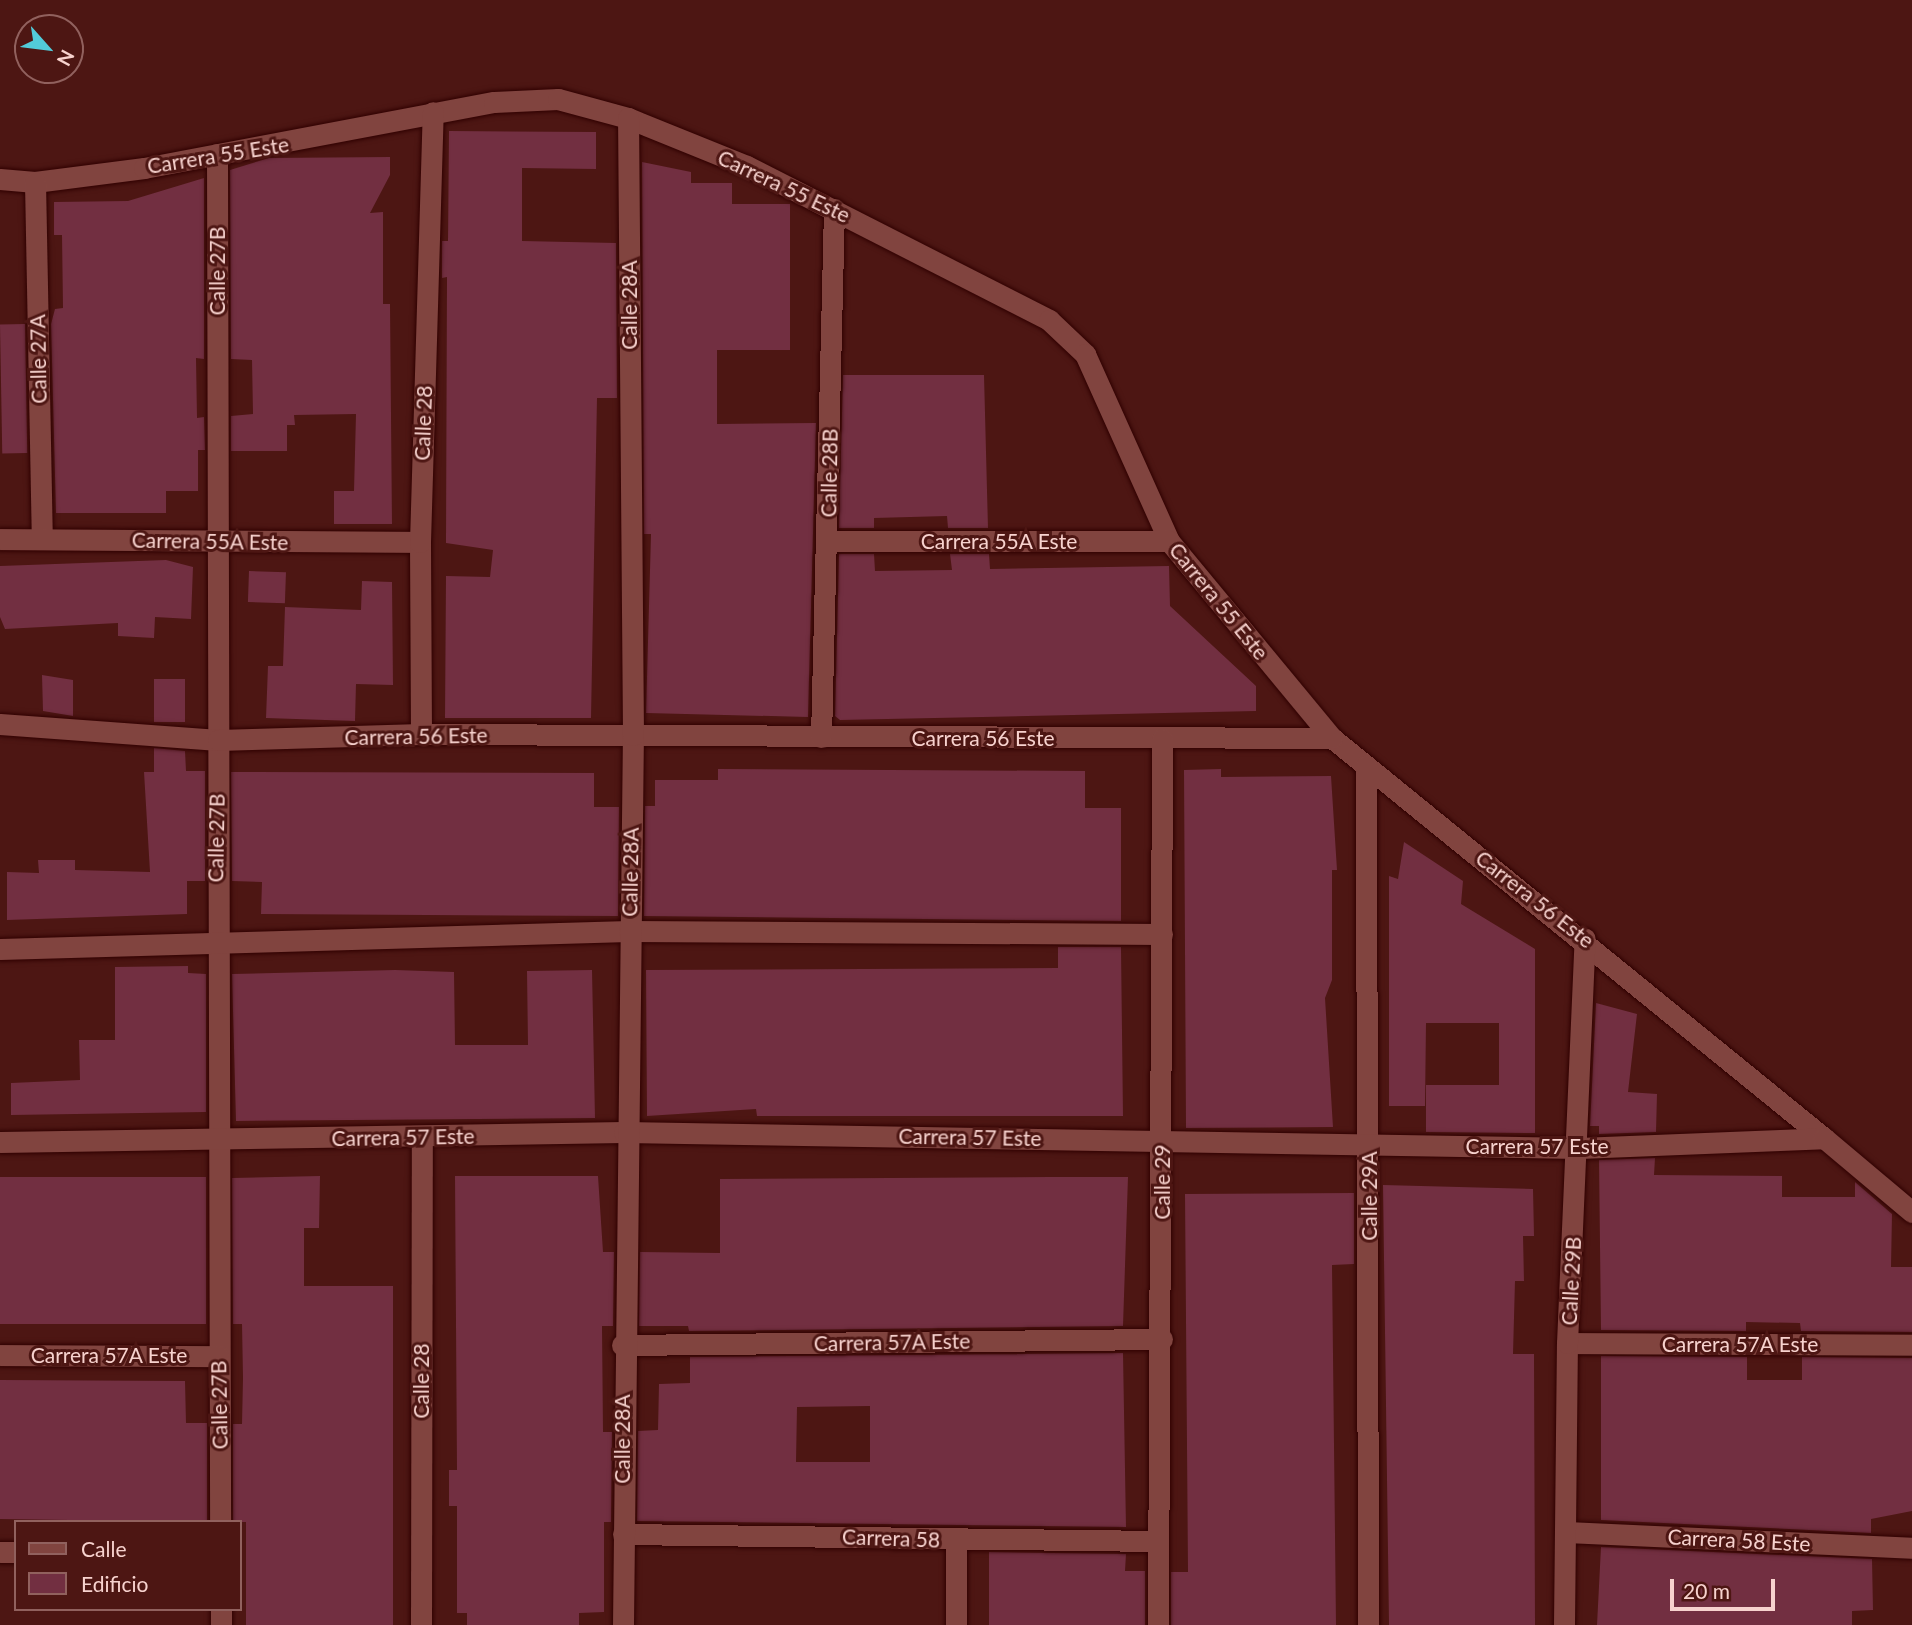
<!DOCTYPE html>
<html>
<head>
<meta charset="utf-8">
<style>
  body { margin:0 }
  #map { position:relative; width:1912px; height:1625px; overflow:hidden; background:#4d1613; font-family:Lato,sans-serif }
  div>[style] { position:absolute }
  .building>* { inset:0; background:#722f41; transform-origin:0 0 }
  .roads { filter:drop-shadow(0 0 2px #300000) drop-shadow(0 0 2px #300000) }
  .minor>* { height:21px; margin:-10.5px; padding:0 10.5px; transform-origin:10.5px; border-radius:10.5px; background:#81443f }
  span { translate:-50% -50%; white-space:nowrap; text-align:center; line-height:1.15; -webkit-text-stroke:6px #4d1613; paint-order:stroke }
  .street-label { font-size:21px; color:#f7d2ce }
  .legend { position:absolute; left:14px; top:1520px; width:228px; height:91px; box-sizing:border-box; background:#4d1613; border:2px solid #91615e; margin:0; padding:9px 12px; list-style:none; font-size:21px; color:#f7d2ce }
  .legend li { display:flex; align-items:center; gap:14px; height:35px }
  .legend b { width:35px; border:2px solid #91615e }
  .north { position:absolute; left:14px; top:14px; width:70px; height:70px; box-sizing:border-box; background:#4d1613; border:2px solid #91615e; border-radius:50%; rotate:118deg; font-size:19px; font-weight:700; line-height:28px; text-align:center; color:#f7d2ce }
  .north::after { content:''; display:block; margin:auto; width:24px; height:32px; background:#52cbd9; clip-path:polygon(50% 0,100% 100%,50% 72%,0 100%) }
  .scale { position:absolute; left:1670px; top:1579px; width:105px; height:32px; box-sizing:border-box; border:4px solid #f7d2ce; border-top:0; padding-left:9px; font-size:21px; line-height:24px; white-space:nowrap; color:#f7d2ce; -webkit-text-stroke:5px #4d1613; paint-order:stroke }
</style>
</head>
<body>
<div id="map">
  <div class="building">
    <div style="clip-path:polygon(449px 131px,596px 132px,596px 169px,522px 168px,522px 241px,616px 243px,617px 398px,597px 398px,591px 718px,445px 718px,446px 576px,490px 577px,493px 550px,446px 543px,447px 277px,442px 278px,442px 241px,448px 241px)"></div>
    <div style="clip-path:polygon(390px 157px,390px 175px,370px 213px,383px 212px,383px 304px,390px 304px,392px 524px,334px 524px,334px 491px,354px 491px,356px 414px,294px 415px,295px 425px,287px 425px,287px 451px,231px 451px,231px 416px,253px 414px,252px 360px,231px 359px,230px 170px,269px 158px)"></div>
    <div style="clip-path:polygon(642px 162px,691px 172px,691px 183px,732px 183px,732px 204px,790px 204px,790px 350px,717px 350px,717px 424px,816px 423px,808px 717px,646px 713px,651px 534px,644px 534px)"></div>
    <div style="clip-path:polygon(204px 178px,204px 359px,196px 358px,197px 418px,204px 417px,205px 450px,198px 450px,198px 491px,166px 491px,166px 513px,56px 513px,51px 324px,55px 309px,63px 308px,62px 235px,54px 235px,54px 202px,128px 201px)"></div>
    <div style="left:25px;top:324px;width:129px;height:25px;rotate:89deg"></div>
    <div style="clip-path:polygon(843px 375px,984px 375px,988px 528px,948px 528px,947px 516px,874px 518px,874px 528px,839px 528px)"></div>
    <div style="clip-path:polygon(839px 554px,874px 554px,875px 571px,952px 570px,950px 554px,989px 554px,990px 569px,1169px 566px,1170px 606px,1256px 686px,1256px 711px,840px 720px,835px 716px)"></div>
    <div style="clip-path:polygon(166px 560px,193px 567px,191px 619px,155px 617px,154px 638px,118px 636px,118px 623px,5px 629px,0 617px,0 566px)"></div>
    <div style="left:249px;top:571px;width:37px;height:31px;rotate:2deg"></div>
    <div style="clip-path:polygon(362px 581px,392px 582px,393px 685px,356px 684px,355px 721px,266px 718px,268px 666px,283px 666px,285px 607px,361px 610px)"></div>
    <div style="clip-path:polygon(42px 675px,73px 680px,73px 716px,43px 711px)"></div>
    <div style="left:154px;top:679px;width:31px;height:43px"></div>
    <div style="clip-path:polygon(154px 748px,185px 751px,186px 771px,205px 771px,205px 881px,187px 881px,187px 914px,7px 920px,7px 872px,39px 873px,38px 860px,75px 860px,75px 870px,150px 872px,144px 772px,154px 772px)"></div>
    <div style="clip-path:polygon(718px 769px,1085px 771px,1085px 808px,1121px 808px,1121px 921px,644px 916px,645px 806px,655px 806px,655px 780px,718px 780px)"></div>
    <div style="clip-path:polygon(1221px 769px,1221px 777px,1331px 776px,1337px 870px,1332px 870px,1332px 980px,1325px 998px,1333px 1127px,1186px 1128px,1184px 770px)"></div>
    <div style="clip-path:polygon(231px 772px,594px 773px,594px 807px,619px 807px,618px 916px,261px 914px,262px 882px,232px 881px)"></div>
    <div style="clip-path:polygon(1404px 842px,1463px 881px,1461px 904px,1535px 949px,1535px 1133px,1426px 1132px,1426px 1085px,1499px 1085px,1499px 1023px,1426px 1023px,1425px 1106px,1389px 1106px,1389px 876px,1398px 879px)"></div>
    <div style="clip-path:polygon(1058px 947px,1121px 947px,1123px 1116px,757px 1116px,756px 1109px,647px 1116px,646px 970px,1058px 968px)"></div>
    <div style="clip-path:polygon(188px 966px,188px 973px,206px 974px,206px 1112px,11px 1115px,11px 1083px,80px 1080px,79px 1040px,115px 1040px,115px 967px)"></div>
    <div style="clip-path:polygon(395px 970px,454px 972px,455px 1045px,528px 1045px,527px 971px,592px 970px,595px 1118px,236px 1121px,232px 974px)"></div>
    <div style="clip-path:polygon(1596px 1003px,1637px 1014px,1628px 1092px,1657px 1094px,1656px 1132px,1599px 1134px,1599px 1126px,1590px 1126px)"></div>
    <div style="clip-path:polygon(1655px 1158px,1654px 1175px,1782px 1176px,1782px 1197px,1855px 1197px,1855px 1182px,1892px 1214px,1891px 1267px,1912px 1267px,1912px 1332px,1801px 1331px,1800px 1323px,1746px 1322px,1746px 1331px,1601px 1330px,1599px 1160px)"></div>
    <div style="clip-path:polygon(320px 1176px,319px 1228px,304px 1228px,304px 1286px,393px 1286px,393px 1625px,246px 1625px,246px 1522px,233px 1522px,233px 1424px,242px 1424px,243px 1378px,242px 1324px,233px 1324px,232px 1178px)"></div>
    <div style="clip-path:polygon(455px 1176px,598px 1176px,603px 1252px,614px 1252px,613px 1326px,602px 1326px,603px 1432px,612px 1432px,611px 1522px,604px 1522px,604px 1612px,579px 1613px,579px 1625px,467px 1625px,467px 1613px,457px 1613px,457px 1506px,449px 1506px,449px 1470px,457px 1470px)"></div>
    <div style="left:0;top:1177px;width:206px;height:147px"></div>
    <div style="clip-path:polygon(1050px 1177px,1128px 1177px,1123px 1326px,689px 1331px,688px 1326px,639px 1326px,640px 1252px,720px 1253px,720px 1179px)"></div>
    <div style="clip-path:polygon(1383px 1185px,1533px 1189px,1534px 1236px,1523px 1236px,1524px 1281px,1515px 1281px,1513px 1354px,1534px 1354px,1535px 1625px,1389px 1625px)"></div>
    <div style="clip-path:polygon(1354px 1193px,1354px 1264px,1332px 1265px,1336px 1625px,1171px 1625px,1171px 1572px,1188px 1572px,1185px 1194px)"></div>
    <div style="clip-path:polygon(evenodd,1123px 1353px,1126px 1527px,637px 1521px,638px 1431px,658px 1430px,659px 1384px,690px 1383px,690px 1357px,1123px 1353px,870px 1406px,870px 1462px,796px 1462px,797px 1407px,870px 1406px)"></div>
    <div style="clip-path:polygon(1601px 1356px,1747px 1357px,1747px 1380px,1802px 1380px,1802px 1357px,1912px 1358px,1912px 1511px,1871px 1519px,1871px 1533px,1601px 1520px)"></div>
    <div style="clip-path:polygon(0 1380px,185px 1381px,186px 1423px,207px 1423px,207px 1522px,0 1519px)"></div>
    <div style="clip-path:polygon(1601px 1547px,1872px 1559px,1873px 1610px,1852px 1611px,1852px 1625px,1597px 1625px)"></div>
    <div style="clip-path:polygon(989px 1552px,1126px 1554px,1125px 1571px,1145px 1571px,1145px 1625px,989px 1625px)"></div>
  </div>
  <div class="roads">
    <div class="minor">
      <div style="left:217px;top:154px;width:1368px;rotate:89.87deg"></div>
      <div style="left:0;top:179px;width:35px;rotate:5deg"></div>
      <div style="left:35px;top:182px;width:110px;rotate:-7.3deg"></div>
      <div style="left:144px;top:168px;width:356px;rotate:-10.7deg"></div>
      <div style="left:494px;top:102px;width:64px;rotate:-2.7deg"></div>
      <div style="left:558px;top:99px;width:73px;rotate:15.2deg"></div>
      <div style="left:628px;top:118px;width:128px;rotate:22deg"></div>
      <div style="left:747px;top:166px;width:339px;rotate:27deg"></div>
      <div style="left:1049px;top:320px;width:50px;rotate:43.4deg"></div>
      <div style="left:1085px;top:354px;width:205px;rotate:65.8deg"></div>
      <div style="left:1169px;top:541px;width:256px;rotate:50.4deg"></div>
      <div style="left:1332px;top:738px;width:634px;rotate:39.11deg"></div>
      <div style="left:35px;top:182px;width:355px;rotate:88.9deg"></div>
      <div style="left:0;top:539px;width:420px;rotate:0.4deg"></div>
      <div style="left:828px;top:541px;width:341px"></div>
      <div style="left:0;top:724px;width:219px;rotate:4.2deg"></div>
      <div style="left:218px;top:740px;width:203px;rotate:-1.7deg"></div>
      <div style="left:421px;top:734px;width:911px;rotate:0.25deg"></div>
      <div style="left:421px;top:734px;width:192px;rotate:-90.3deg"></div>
      <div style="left:420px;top:542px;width:430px;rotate:-88.3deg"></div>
      <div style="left:821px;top:737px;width:528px;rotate:-88.59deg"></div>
      <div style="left:1366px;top:766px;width:859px;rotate:89.87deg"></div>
      <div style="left:0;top:949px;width:629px;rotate:-1.64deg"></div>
      <div style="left:629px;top:931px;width:533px;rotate:0.32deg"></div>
      <div style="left:0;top:1142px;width:624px;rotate:-0.92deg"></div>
      <div style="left:624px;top:1132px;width:955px;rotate:0.96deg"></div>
      <div style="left:1579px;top:1148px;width:245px;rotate:-2.3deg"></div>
      <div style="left:1824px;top:1138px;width:115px;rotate:40.1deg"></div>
      <div style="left:1567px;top:1343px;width:345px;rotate:0.3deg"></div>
      <div style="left:622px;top:1345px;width:540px;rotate:-0.64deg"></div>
      <div style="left:0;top:1355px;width:218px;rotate:0.3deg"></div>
      <div style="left:1566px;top:1532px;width:346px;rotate:2.6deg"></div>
      <div style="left:623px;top:1534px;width:535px;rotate:0.75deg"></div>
      <div style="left:0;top:1552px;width:16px"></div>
      <div style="left:221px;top:1609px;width:16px;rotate:90deg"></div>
      <div style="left:421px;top:1625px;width:488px;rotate:-89.9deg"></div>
      <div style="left:623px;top:1625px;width:890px;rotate:-89.36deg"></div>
      <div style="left:633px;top:735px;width:617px;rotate:-90.46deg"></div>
      <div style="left:956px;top:1625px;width:86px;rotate:-90deg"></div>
      <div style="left:1158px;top:1625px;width:886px;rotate:-89.74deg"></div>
      <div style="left:1564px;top:1625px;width:282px;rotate:-89.4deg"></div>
      <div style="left:1567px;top:1343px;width:405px;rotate:-87.5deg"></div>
    </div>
  </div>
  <div class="street-label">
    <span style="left:218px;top:155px;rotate:-9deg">Carrera 55 Este</span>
    <span style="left:784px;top:186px;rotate:25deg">Carrera 55 Este</span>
    <span style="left:217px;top:271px;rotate:-90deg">Calle 27B</span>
    <span style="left:629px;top:305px;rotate:-90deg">Calle 28A</span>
    <span style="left:38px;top:359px;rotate:-91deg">Calle 27A</span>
    <span style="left:423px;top:423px;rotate:-88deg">Calle 28</span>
    <span style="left:829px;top:473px;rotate:-89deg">Calle 28B</span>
    <span style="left:210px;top:541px;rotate:1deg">Carrera 55A Este</span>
    <span style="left:999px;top:541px">Carrera 55A Este</span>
    <span style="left:1219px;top:601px;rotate:51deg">Carrera 55 Este</span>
    <span style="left:416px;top:736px;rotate:-1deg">Carrera 56 Este</span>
    <span style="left:983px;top:738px">Carrera 56 Este</span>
    <span style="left:216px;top:838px;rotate:-89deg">Calle 27B</span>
    <span style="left:630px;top:872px;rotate:-89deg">Calle 28A</span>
    <span style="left:1535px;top:899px;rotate:38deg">Carrera 56 Este</span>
    <span style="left:403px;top:1137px;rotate:-1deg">Carrera 57 Este</span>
    <span style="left:970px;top:1137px;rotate:1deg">Carrera 57 Este</span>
    <span style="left:1537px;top:1146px">Carrera 57 Este</span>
    <span style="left:1162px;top:1182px;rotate:-90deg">Calle 29</span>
    <span style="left:1369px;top:1196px;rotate:-90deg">Calle 29A</span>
    <span style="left:1571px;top:1281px;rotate:-87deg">Calle 29B</span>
    <span style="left:892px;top:1342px;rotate:-1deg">Carrera 57A Este</span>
    <span style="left:1740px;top:1344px">Carrera 57A Este</span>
    <span style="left:109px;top:1355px">Carrera 57A Este</span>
    <span style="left:421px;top:1381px;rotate:-90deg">Calle 28</span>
    <span style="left:219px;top:1405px;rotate:-91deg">Calle 27B</span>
    <span style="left:622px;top:1439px;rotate:-90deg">Calle 28A</span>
    <span style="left:891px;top:1538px;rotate:2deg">Carrera 58</span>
    <span style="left:1739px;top:1540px;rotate:3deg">Carrera 58 Este</span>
  </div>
  <ul class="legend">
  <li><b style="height:9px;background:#81443f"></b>Calle</li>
  <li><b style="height:19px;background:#722f41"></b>Edificio</li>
  </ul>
  <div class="north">N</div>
  <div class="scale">20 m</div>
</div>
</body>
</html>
